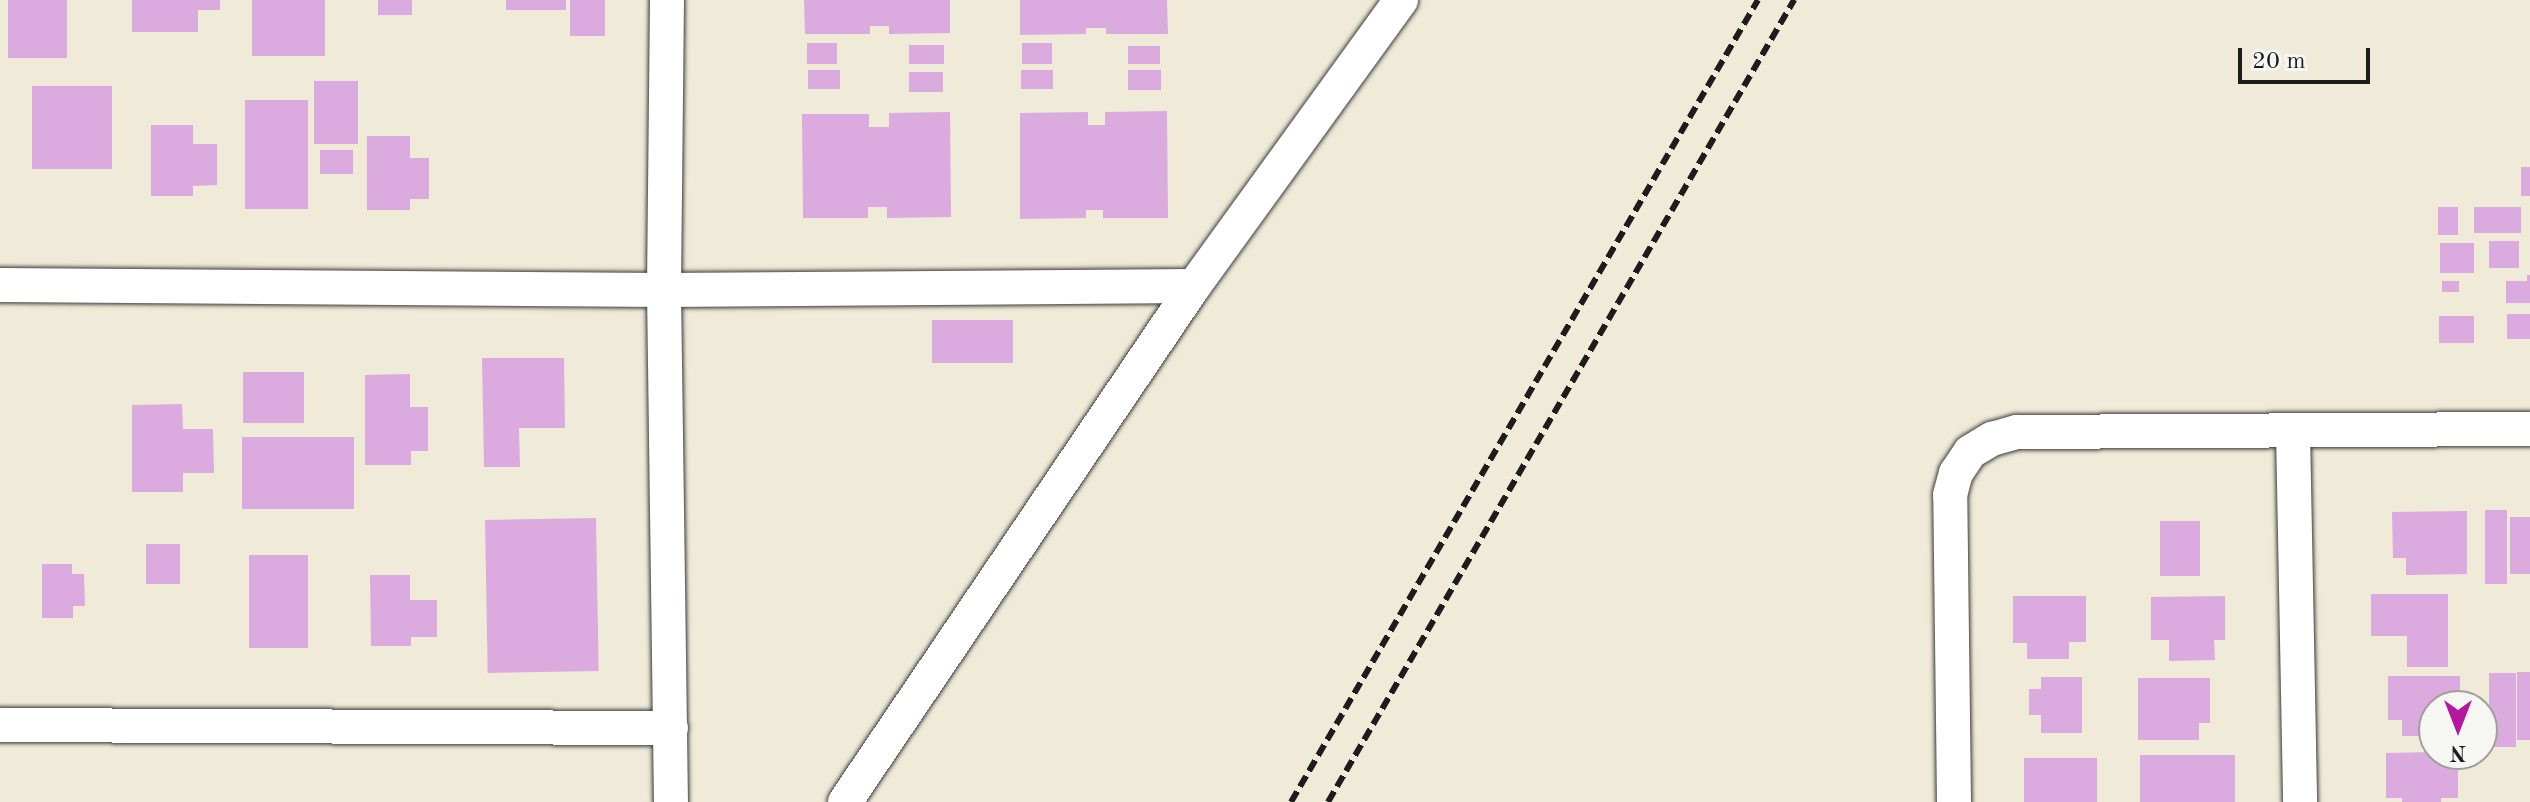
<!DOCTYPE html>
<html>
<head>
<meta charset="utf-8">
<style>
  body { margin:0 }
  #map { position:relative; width:2530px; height:802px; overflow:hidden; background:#f0ebd9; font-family:"Old Standard TT",serif }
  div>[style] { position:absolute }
  .building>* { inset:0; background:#dbaade; transform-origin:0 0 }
  .roads { filter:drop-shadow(0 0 2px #3c3b38) drop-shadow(0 0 2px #3c3b38) }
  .street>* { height:34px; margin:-17px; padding:0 17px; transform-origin:17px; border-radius:17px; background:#fff }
  .rail>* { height:6px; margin-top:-3px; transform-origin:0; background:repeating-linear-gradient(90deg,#1c1c1c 0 12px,transparent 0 18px) }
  span { translate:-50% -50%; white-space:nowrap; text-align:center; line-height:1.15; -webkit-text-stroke:7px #f6f6f2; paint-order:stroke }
  .north { position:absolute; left:2418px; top:690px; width:80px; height:80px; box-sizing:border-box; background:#f6f6f2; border:2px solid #9f9f9c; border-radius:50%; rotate:180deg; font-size:22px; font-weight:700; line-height:32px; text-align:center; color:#1c1c1c }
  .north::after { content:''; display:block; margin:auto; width:28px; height:36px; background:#b5179e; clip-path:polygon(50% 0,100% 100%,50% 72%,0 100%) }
  .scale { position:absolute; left:2238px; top:48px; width:132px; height:36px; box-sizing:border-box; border:4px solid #1c1c1c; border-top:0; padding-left:10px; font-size:24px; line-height:28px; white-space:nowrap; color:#1c1c1c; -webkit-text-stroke:6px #f6f6f2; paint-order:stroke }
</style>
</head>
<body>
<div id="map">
  <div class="building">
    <div style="left:8px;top:0;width:59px;height:58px"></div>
    <div style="clip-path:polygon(132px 0,220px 0,220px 10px,198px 10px,198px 32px,132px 32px)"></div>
    <div style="left:252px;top:0;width:73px;height:56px"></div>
    <div style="left:378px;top:0;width:34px;height:15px"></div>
    <div style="left:506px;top:0;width:60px;height:10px"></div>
    <div style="left:570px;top:0;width:35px;height:36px"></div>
    <div style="clip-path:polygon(804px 0,950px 0,950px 33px,889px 34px,889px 26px,870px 26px,870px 34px,805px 34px)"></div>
    <div style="clip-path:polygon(1020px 0,1167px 0,1168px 34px,1106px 34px,1106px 28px,1086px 28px,1086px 34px,1020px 35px)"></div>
    <div style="left:807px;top:43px;width:30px;height:21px"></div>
    <div style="left:1022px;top:43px;width:30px;height:21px"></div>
    <div style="left:909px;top:45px;width:35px;height:19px"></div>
    <div style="left:1160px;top:46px;width:18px;height:32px;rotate:90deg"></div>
    <div style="left:808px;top:70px;width:32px;height:19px"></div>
    <div style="left:1021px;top:70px;width:32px;height:19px"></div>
    <div style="left:1128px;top:70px;width:33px;height:20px"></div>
    <div style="left:943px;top:72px;width:20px;height:34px;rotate:90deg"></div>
    <div style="left:314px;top:81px;width:44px;height:63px"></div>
    <div style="left:32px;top:86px;width:80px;height:83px"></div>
    <div style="left:245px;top:100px;width:63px;height:109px"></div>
    <div style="clip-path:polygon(1167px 111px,1168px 218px,1103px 218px,1103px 210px,1086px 210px,1086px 218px,1020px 219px,1020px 113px,1088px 112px,1088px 125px,1105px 125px,1105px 112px)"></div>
    <div style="clip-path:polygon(950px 112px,951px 217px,887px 218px,887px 207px,868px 207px,868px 218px,803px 218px,802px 114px,869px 114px,869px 127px,889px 127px,889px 113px)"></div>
    <div style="clip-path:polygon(151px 125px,193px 125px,193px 144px,217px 144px,217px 185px,193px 186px,193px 196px,151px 196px)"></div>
    <div style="clip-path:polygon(367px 136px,410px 136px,410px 158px,429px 158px,429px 199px,410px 199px,410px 210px,367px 210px)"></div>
    <div style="left:320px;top:150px;width:33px;height:24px"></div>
    <div style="left:2521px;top:167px;width:9px;height:29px"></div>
    <div style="left:2438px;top:207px;width:20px;height:28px"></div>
    <div style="left:2474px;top:207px;width:47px;height:26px"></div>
    <div style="left:2489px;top:241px;width:30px;height:27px"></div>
    <div style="left:2474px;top:243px;width:30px;height:34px;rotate:90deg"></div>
    <div style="clip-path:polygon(2527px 275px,2530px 275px,2530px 303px,2506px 303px,2506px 281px,2527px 281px)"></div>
    <div style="left:2442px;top:281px;width:17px;height:11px"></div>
    <div style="left:2507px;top:314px;width:23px;height:25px"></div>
    <div style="left:2439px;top:316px;width:35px;height:27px"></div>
    <div style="left:1013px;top:320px;width:43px;height:81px;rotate:90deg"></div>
    <div style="clip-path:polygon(482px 358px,564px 358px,565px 428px,519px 428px,520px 467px,484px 467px)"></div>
    <div style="left:304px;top:372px;width:51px;height:61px;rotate:90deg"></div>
    <div style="clip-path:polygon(410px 374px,410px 407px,428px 407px,428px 451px,411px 451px,411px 465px,365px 465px,365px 375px)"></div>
    <div style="clip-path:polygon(182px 404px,183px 429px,213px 429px,214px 473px,183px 473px,183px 492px,132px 492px,132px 405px)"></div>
    <div style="left:242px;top:437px;width:112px;height:72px"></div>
    <div style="left:2485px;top:510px;width:22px;height:74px"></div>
    <div style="clip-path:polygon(2467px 511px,2467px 574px,2406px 575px,2406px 558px,2393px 558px,2392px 512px)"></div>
    <div style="left:2510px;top:517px;width:20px;height:57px"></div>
    <div style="left:596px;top:518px;width:153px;height:111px;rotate:89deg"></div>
    <div style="left:2160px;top:521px;width:40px;height:55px"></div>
    <div style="left:180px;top:544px;width:40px;height:34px;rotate:90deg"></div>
    <div style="left:308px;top:555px;width:93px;height:59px;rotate:90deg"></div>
    <div style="clip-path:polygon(42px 564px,72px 564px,72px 574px,84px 574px,85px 606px,73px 606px,73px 618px,42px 618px)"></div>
    <div style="clip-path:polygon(370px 575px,410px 575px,410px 600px,437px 600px,437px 637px,411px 637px,411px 646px,371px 646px)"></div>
    <div style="clip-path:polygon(2371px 594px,2448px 594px,2448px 667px,2407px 667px,2407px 636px,2371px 636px)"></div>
    <div style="clip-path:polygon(2013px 596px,2086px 596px,2086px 642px,2069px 642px,2069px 659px,2027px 659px,2027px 643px,2013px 643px)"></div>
    <div style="clip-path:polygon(2225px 596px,2225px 640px,2214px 640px,2215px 660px,2169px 661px,2169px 640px,2151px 640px,2151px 597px)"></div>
    <div style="left:2517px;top:672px;width:13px;height:68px"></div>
    <div style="left:2489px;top:673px;width:27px;height:74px"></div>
    <div style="clip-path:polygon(2388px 676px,2460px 676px,2460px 706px,2434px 706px,2434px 736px,2402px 736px,2402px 720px,2388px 720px)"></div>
    <div style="clip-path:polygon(2041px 677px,2082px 677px,2082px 733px,2041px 733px,2041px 715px,2029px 715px,2029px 689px,2041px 689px)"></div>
    <div style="clip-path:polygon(2138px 678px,2210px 678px,2210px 723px,2199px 723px,2199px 740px,2138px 740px)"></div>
    <div style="clip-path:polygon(2434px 752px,2458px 754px,2458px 798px,2441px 798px,2441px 802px,2402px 802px,2402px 798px,2386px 798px,2386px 753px)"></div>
    <div style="left:2235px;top:755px;width:47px;height:95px;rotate:90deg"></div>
    <div style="left:2024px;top:758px;width:73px;height:44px"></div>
  </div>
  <div class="roads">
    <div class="street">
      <div style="left:667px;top:0;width:290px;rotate:90.6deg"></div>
      <div style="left:664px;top:290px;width:512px;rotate:89.22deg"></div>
      <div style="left:0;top:285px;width:664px;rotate:0.43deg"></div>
      <div style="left:664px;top:290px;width:530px;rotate:-0.43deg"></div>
      <div style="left:2293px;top:431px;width:371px;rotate:88.9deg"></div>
      <div style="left:0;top:725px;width:671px;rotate:0.26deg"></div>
      <div style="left:845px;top:802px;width:623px;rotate:-55.93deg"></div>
      <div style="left:1194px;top:286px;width:353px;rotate:-54.1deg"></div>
      <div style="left:1954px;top:802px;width:307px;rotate:-90.7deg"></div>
      <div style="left:1950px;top:495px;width:23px;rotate:-75deg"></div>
      <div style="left:1956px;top:473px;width:25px;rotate:-56deg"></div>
      <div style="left:1970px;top:452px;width:26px;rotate:-31deg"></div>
      <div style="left:1992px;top:439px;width:26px;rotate:-16deg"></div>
      <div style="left:2017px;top:432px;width:513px;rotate:-0.34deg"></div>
    </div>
  </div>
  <div class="rail">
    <div style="left:1291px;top:802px;width:928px;rotate:-59.79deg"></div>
    <div style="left:1328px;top:802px;width:928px;rotate:-59.84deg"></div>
  </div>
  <div class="north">N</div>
  <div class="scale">20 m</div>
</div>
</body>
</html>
